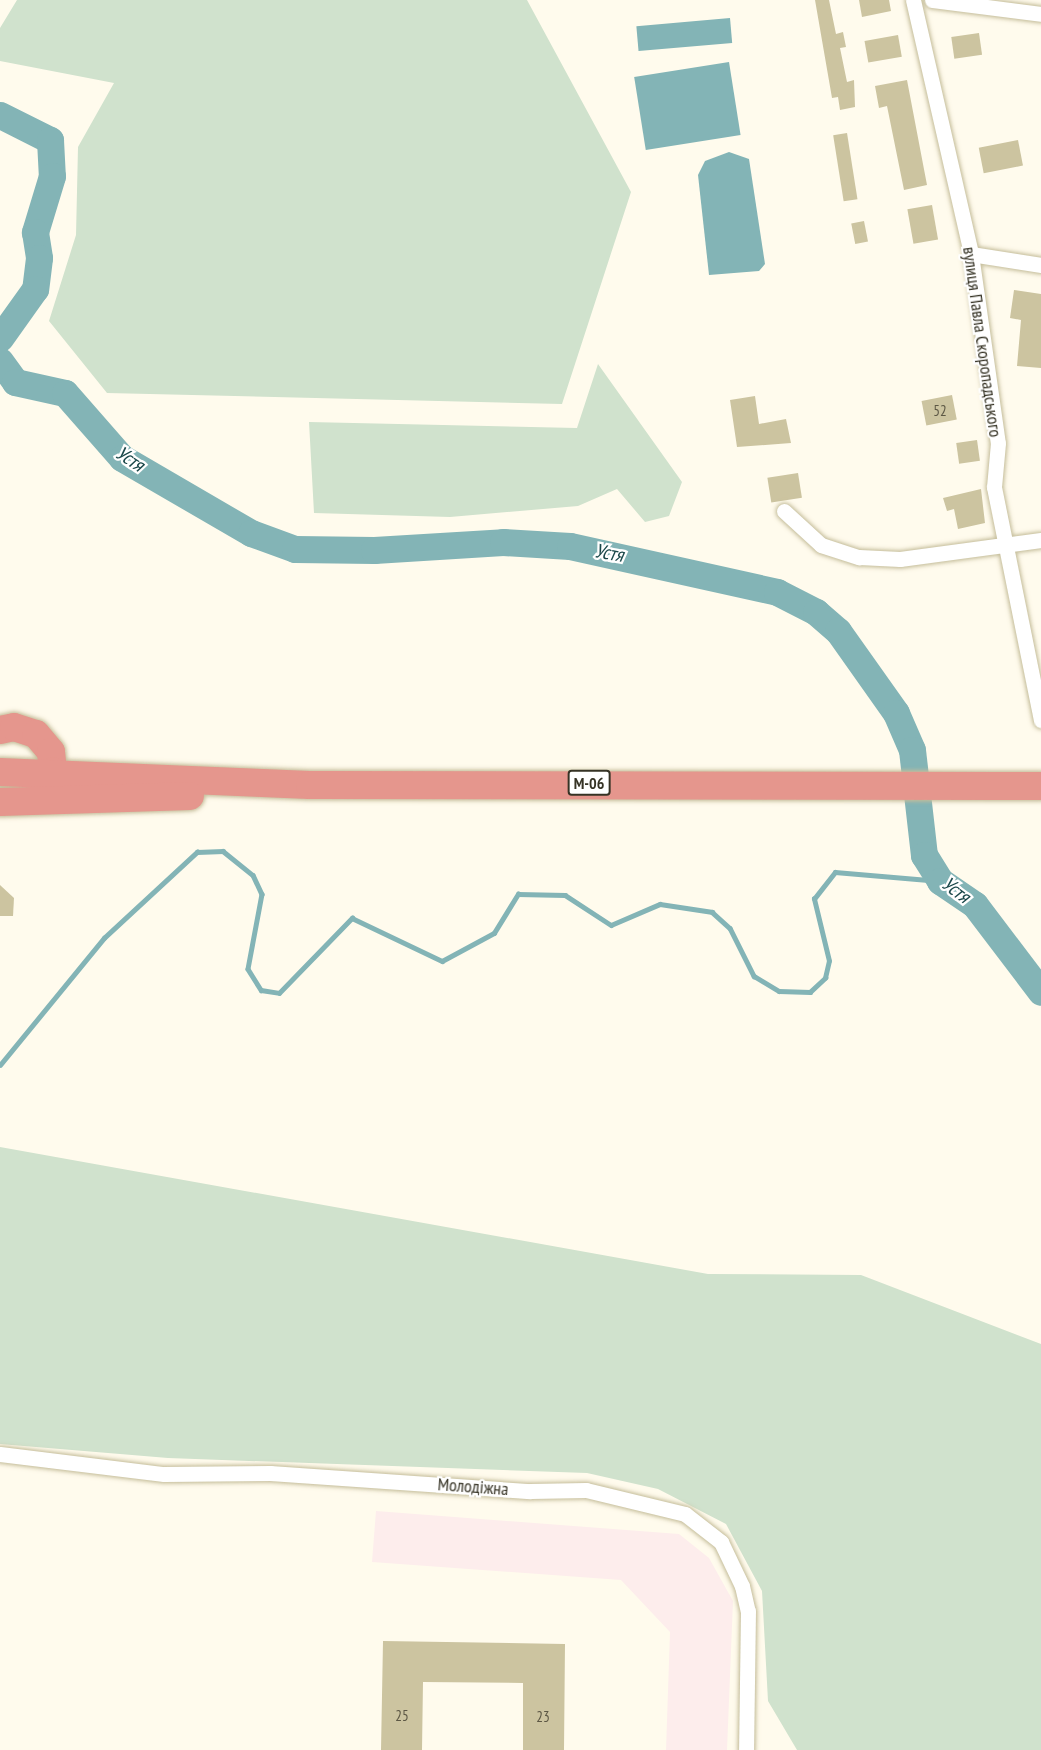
<!DOCTYPE html>
<html>
<head>
<meta charset="utf-8">
<style>
  body { margin:0 }
  #map { position:relative; width:1041px; height:1750px; overflow:hidden; background:#fffbed; font-family:"PT Sans Narrow",sans-serif }
  div>[style] { position:absolute }
  .industrial>* { inset:0; background:#fdedec }
  .green>* { inset:0; background:#d0e2cd }
  .water>* { inset:0; background:#83b4b6; transform-origin:0 0 }
  .stream>* { height:4.5px; margin:-2.25px; padding:0 2.25px; transform-origin:2.25px; border-radius:2.25px; background:#83b4b6 }
  .river>* { height:27px; margin:-13.5px; padding:0 13.5px; transform-origin:13.5px; border-radius:13.5px; background:#83b4b6 }
  .building>* { inset:0; background:#ccc4a0; transform-origin:0 0 }
  .roads { filter:drop-shadow(0 0 2px #c5bd9a) drop-shadow(0 0 2px #c5bd9a) }
  .street>* { height:15px; margin:-7.5px; padding:0 7.5px; transform-origin:7.5px; border-radius:7.5px; background:#fff }
  .highway>* { height:28px; margin:-14px; padding:0 14px; transform-origin:14px; border-radius:14px; background:#e5968d }
  span { translate:-50% -50%; white-space:nowrap; text-align:center; line-height:1.15; -webkit-text-stroke:4.5px #fff; paint-order:stroke }
  .number-label { font-size:15px; color:#5c5744 }
  .number-label span { -webkit-text-stroke-width:0 }
  .shield-label span { padding:2px 4px; background:#fff; border:2px solid; border-radius:4px; -webkit-text-stroke-width:0 }
  .shield-label { font-size:16px; color:#363325; font-weight:700 }
  .street-label { font-size:18px; color:#363325 }
  .water-label { font-size:20px; color:#1a4749; font-style:italic }
</style>
</head>
<body>
<div id="map">
  <div class="industrial">
    <div style="clip-path:polygon(376px 1511px,679px 1534px,709px 1558px,733px 1601px,727px 1750px,666px 1750px,670px 1632px,621px 1580px,372px 1562px)"></div>
  </div>
  <div class="green">
    <div style="clip-path:polygon(17px 0,527px 0,631px 192px,562px 404px,107px 393px,49px 321px,76px 235px,78px 147px,114px 83px,0 61px,0 28px)"></div>
    <div style="clip-path:polygon(598px 364px,682px 482px,669px 516px,645px 522px,617px 489px,578px 506px,450px 517px,314px 513px,309px 422px,577px 428px)"></div>
    <div style="clip-path:polygon(0 1147px,708px 1274px,861px 1275px,1041px 1344px,1041px 1750px,797px 1750px,768px 1701px,762px 1591px,726px 1524px,658px 1489px,587px 1473px,168px 1458px,0 1444px)"></div>
  </div>
  <div class="water">
    <div style="left:730px;top:18px;width:25px;height:94px;rotate:85deg"></div>
    <div style="left:729px;top:62px;width:74px;height:96px;rotate:81deg"></div>
    <div style="clip-path:polygon(729px 152px,749px 159px,765px 264px,759px 271px,709px 275px,698px 175px,705px 161px)"></div>
  </div>
  <div class="stream">
    <div style="left:0;top:1065px;width:164px;rotate:-50.7deg"></div>
    <div style="left:104px;top:938px;width:127px;rotate:-42.8deg"></div>
    <div style="left:197px;top:852px;width:26px;rotate:-2deg"></div>
    <div style="left:223px;top:851px;width:38px;rotate:39deg"></div>
    <div style="left:253px;top:875px;width:21px;rotate:65deg"></div>
    <div style="left:262px;top:894px;width:76px;rotate:100.6deg"></div>
    <div style="left:248px;top:969px;width:25px;rotate:58deg"></div>
    <div style="left:261px;top:990px;width:18px;rotate:9deg"></div>
    <div style="left:279px;top:993px;width:105px;rotate:-45.8deg"></div>
    <div style="left:352px;top:918px;width:100px;rotate:25.5deg"></div>
    <div style="left:442px;top:961px;width:59px;rotate:-28.3deg"></div>
    <div style="left:494px;top:933px;width:46px;rotate:-58.4deg"></div>
    <div style="left:518px;top:894px;width:47px;rotate:1.2deg"></div>
    <div style="left:565px;top:895px;width:55px;rotate:33.1deg"></div>
    <div style="left:611px;top:925px;width:53px;rotate:-23.2deg"></div>
    <div style="left:660px;top:904px;width:53px;rotate:8.7deg"></div>
    <div style="left:712px;top:912px;width:24px;rotate:42deg"></div>
    <div style="left:730px;top:928px;width:54px;rotate:63.4deg"></div>
    <div style="left:754px;top:976px;width:29px;rotate:31deg"></div>
    <div style="left:779px;top:991px;width:31px;rotate:2deg"></div>
    <div style="left:810px;top:992px;width:21px;rotate:-43deg"></div>
    <div style="left:825px;top:978px;width:17px;rotate:-77deg"></div>
    <div style="left:829px;top:961px;width:64px;rotate:-103.6deg"></div>
    <div style="left:814px;top:899px;width:34px;rotate:-52deg"></div>
    <div style="left:835px;top:872px;width:105px;rotate:4.9deg"></div>
  </div>
  <div class="river">
    <div style="left:0;top:115px;width:56px;rotate:26.6deg"></div>
    <div style="left:50px;top:140px;width:36px;rotate:87deg"></div>
    <div style="left:52px;top:176px;width:59px;rotate:106.9deg"></div>
    <div style="left:35px;top:232px;width:26px;rotate:81deg"></div>
    <div style="left:39px;top:258px;width:31px;rotate:97deg"></div>
    <div style="left:35px;top:289px;width:60px;rotate:125.5deg"></div>
    <div style="left:0;top:361px;width:26px;rotate:54deg"></div>
    <div style="left:15px;top:382px;width:51px;rotate:12.4deg"></div>
    <div style="left:65px;top:393px;width:86px;rotate:48.8deg"></div>
    <div style="left:122px;top:458px;width:149px;rotate:30.2deg"></div>
    <div style="left:251px;top:533px;width:47px;rotate:20deg"></div>
    <div style="left:295px;top:549px;width:79px;rotate:0.7deg"></div>
    <div style="left:374px;top:550px;width:129px;rotate:-3.5deg"></div>
    <div style="left:503px;top:542px;width:67px;rotate:3.4deg"></div>
    <div style="left:570px;top:546px;width:212px;rotate:12.5deg"></div>
    <div style="left:777px;top:592px;width:44px;rotate:27.1deg"></div>
    <div style="left:816px;top:612px;width:29px;rotate:41deg"></div>
    <div style="left:838px;top:631px;width:100px;rotate:54.7deg"></div>
    <div style="left:896px;top:713px;width:40px;rotate:66.6deg"></div>
    <div style="left:912px;top:750px;width:106px;rotate:83.5deg"></div>
    <div style="left:924px;top:855px;width:31px;rotate:58deg"></div>
    <div style="left:940px;top:881px;width:42px;rotate:34.4deg"></div>
    <div style="left:975px;top:905px;width:109px;rotate:52.8deg"></div>
  </div>
  <div class="building">
    <div style="clip-path:polygon(815px 0,829px 0,836px 34px,843px 32px,846px 47px,840px 48px,847px 82px,854px 80px,855px 107px,840px 110px,838px 97px,832px 98px)"></div>
    <div style="clip-path:polygon(859px 0,889px 0,891px 11px,862px 17px)"></div>
    <div style="left:979px;top:33px;width:22px;height:28px;rotate:82deg"></div>
    <div style="left:898px;top:35px;width:22px;height:34px;rotate:80deg"></div>
    <div style="clip-path:polygon(907px 80px,927px 185px,904px 190px,887px 106px,879px 108px,875px 86px)"></div>
    <div style="left:847px;top:133px;width:67px;height:14px;rotate:81deg"></div>
    <div style="left:1018px;top:140px;width:26px;height:40px;rotate:79deg"></div>
    <div style="left:932px;top:205px;width:35px;height:25px;rotate:80deg"></div>
    <div style="left:864px;top:221px;width:21px;height:13px;rotate:79deg"></div>
    <div style="clip-path:polygon(1014px 290px,1041px 294px,1041px 368px,1017px 366px,1021px 320px,1010px 318px)"></div>
    <div style="left:952px;top:395px;width:25px;height:31px;rotate:79deg"></div>
    <div style="clip-path:polygon(755px 396px,759px 424px,786px 419px,791px 443px,737px 447px,730px 400px)"></div>
    <div style="left:977px;top:440px;width:21px;height:21px;rotate:82deg"></div>
    <div style="left:798px;top:473px;width:25px;height:31px;rotate:81deg"></div>
    <div style="clip-path:polygon(981px 489px,985px 523px,958px 529px,954px 509px,947px 511px,943px 498px)"></div>
    <div style="clip-path:polygon(0 885px,14px 898px,13px 916px,0 916px)"></div>
    <div style="clip-path:polygon(383px 1641px,565px 1644px,564px 1750px,523px 1750px,523px 1683px,423px 1682px,422px 1750px,381px 1750px)"></div>
  </div>
  <div class="roads">
    <div class="street">
      <div style="left:913px;top:0;width:261px;rotate:77.1deg"></div>
      <div style="left:971px;top:254px;width:191px;rotate:81.9deg"></div>
      <div style="left:998px;top:443px;width:44px;rotate:95.2deg"></div>
      <div style="left:994px;top:487px;width:238px;rotate:78.6deg"></div>
      <div style="left:932px;top:0;width:110px;rotate:7.3deg"></div>
      <div style="left:971px;top:254px;width:71px;rotate:8.9deg"></div>
      <div style="left:784px;top:511px;width:50px;rotate:42.6deg"></div>
      <div style="left:821px;top:545px;width:40px;rotate:18deg"></div>
      <div style="left:859px;top:557px;width:41px;rotate:2.8deg"></div>
      <div style="left:900px;top:559px;width:142px;rotate:-7.7deg"></div>
      <div style="left:0;top:1454px;width:165px;rotate:7deg"></div>
      <div style="left:164px;top:1474px;width:106px;rotate:-0.5deg"></div>
      <div style="left:270px;top:1473px;width:261px;rotate:4deg"></div>
      <div style="left:530px;top:1491px;width:56px;rotate:-1deg"></div>
      <div style="left:586px;top:1490px;width:102px;rotate:13.6deg"></div>
      <div style="left:685px;top:1514px;width:46px;rotate:37.9deg"></div>
      <div style="left:721px;top:1542px;width:49px;rotate:64.5deg"></div>
      <div style="left:742px;top:1586px;width:26px;rotate:77deg"></div>
      <div style="left:748px;top:1611px;width:139px;rotate:90.8deg"></div>
    </div>
    <div class="highway">
      <div style="left:0;top:730px;width:14px;rotate:-12deg"></div>
      <div style="left:14px;top:727px;width:23px;rotate:18deg"></div>
      <div style="left:36px;top:734px;width:23px;rotate:50deg"></div>
      <div style="left:51px;top:752px;width:19px;rotate:84deg"></div>
      <div style="left:53px;top:771px;width:20px;rotate:117deg"></div>
      <div style="left:0;top:772px;width:310px;rotate:2.4deg"></div>
      <div style="left:310px;top:785px;width:731px;rotate:0.08deg"></div>
      <div style="left:0;top:802px;width:190px;rotate:-1.8deg"></div>
    </div>
  </div>
  <div class="number-label">
    <span style="left:940px;top:411px">52</span>
    <span style="left:402px;top:1716px">25</span>
    <span style="left:543px;top:1717px">23</span>
  </div>
  <div class="shield-label">
    <span style="left:589px;top:783px">М-06</span>
  </div>
  <div class="street-label">
    <span style="left:982px;top:342px;rotate:82deg">вулиця Павла Скоропадського</span>
    <span style="left:473px;top:1487px;rotate:4deg">Молодіжна</span>
  </div>
  <div class="water-label">
    <span style="left:130px;top:459px;rotate:33deg">Устя</span>
    <span style="left:609px;top:553px;rotate:10deg">Устя</span>
    <span style="left:956px;top:890px;rotate:37deg">Устя</span>
  </div>
</div>
</body>
</html>
